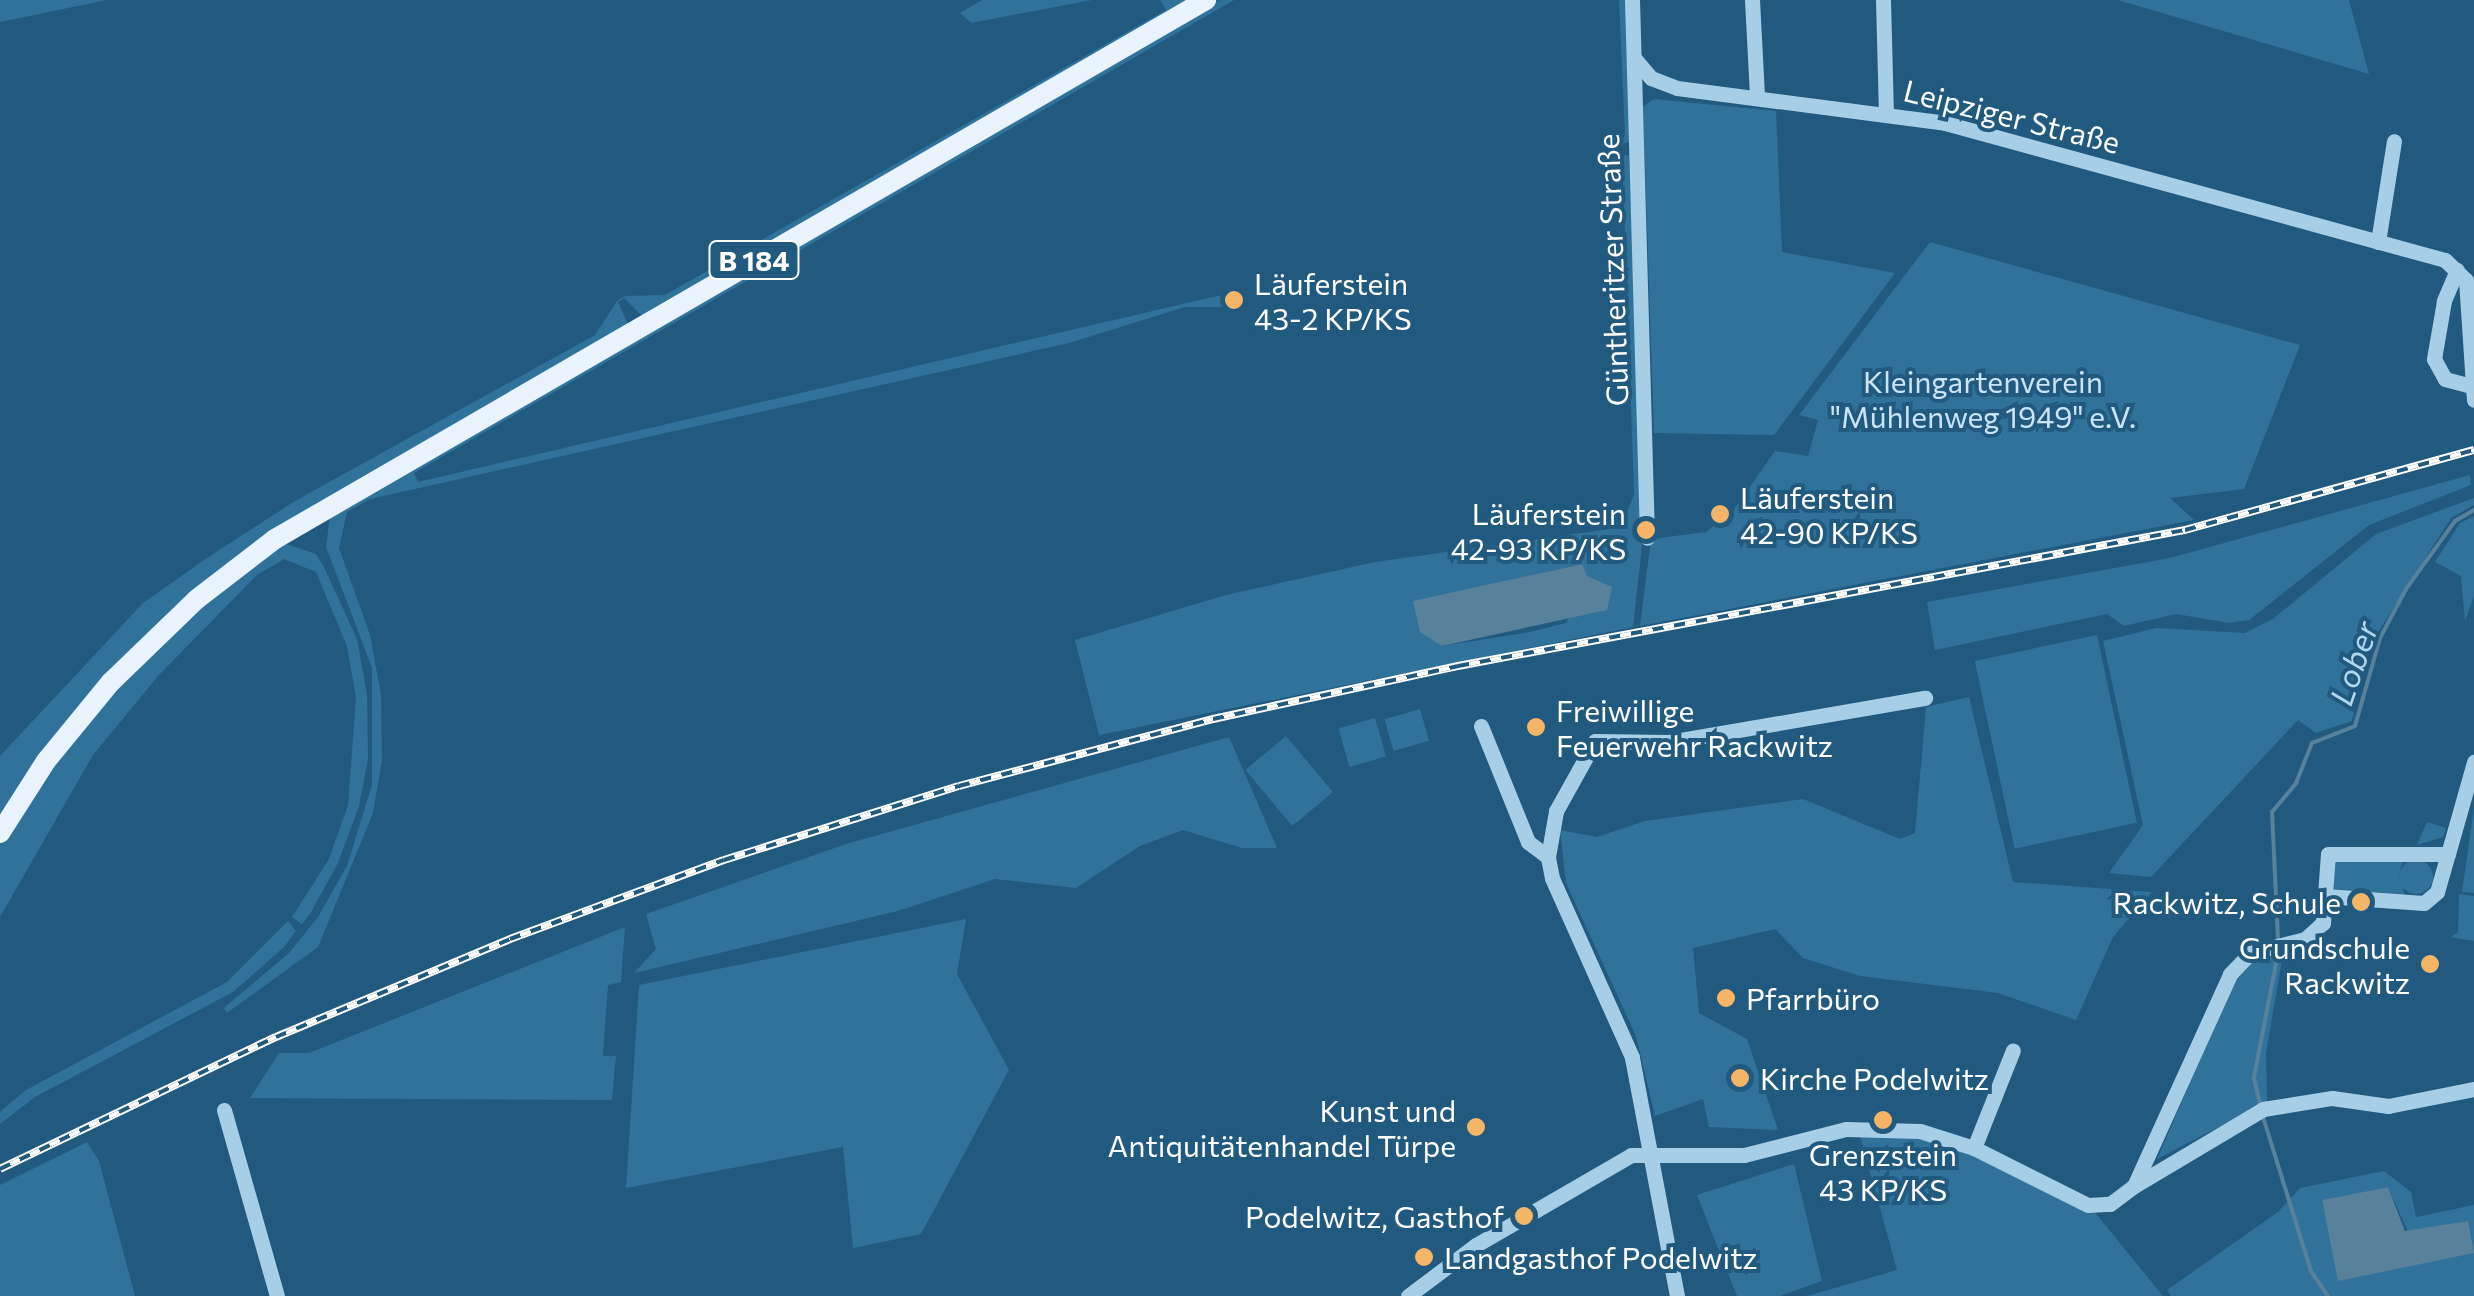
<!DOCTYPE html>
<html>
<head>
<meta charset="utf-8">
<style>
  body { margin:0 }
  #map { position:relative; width:2474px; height:1296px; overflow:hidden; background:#21597f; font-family:Commissioner,sans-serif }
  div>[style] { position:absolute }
  .green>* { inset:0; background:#31729b; transform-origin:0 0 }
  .round { border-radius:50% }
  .water>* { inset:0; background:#58819c }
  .stream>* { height:4px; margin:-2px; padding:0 2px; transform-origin:2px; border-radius:2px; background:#58819c }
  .minor>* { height:15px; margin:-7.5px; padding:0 7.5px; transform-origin:7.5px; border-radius:7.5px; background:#a6cee7 }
  .major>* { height:20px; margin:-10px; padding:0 10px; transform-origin:10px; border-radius:10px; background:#e8f3fd }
  .rail>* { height:8px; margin-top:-4px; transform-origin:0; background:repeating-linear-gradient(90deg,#21597f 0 11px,#fff 0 22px); box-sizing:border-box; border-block:2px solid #fff }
  .dots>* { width:28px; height:28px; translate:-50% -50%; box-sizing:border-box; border:5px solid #21597f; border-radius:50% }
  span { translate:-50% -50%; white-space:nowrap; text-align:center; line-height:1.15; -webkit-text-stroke:8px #21597f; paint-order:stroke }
  .shield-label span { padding:2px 8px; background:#21597f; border:2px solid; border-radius:8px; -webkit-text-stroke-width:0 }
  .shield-label { font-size:28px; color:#fff; font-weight:700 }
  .street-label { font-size:30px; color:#fff }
  .poi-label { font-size:30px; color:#fff }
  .left { translate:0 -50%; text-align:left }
  .right { translate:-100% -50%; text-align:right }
  .park-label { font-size:30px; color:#c9e4f6 }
  .water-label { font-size:32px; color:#b1d7ef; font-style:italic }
</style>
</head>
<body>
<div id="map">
  <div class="green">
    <div style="clip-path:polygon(0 0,107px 0,0 22px)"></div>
    <div style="clip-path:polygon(982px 0,1092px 0,971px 23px,960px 13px)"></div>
    <div style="clip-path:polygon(1160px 0,1192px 0,642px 316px,624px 298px,618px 302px,628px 324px,298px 515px,135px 645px,0 815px,0 756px,143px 603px,207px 558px,295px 501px,595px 335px,617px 301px,625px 296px,665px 295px,1166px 10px)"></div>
    <div style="clip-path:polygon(1220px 0,1234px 0,414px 473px,418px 482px,1230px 293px,1231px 307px,1185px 307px,1069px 343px,370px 499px,347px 512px,339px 548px,370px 635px,381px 695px,382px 760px,373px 813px,318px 947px,227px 1013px,224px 1008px,289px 953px,318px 917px,347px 866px,372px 785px,372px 668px,326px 547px,330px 516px)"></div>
    <div style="clip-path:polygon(1619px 0,1627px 0,1631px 141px,1618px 146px,1625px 135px)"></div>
    <div style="clip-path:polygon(2118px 0,2349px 0,2369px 74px)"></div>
    <div style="clip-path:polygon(1654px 99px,1776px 111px,1782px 252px,1895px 273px,1774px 435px,1654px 433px,1643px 107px)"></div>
    <div style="clip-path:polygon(evenodd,1622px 154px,1629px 156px,1643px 537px,1633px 627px,1099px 735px,1075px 640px,1226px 595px,1375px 562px,1610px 529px,1624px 521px,1634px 494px,1622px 154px,1581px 564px,1587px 576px,1566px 623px,1530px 632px,1442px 646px,1414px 602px,1581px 564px)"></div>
    <div style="clip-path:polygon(1930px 242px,2300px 345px,2244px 489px,2170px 498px,2194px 520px,1640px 626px,1651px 539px,1706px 532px,1733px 511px,1775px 451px,1808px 456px,1818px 420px,1799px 415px)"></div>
    <div style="clip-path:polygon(2470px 475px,2471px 485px,2369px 525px,2249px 620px,2229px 623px,2176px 614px,2124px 626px,2107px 614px,1935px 650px,1927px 602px,2170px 558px)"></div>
    <div style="clip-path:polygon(2474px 498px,2474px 505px,2451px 518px,2366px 651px,2352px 721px,2316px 733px,2298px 720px,2151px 877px,2109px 873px,2143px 825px,2103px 641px,2156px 628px,2245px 633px,2273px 619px,2376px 534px)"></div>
    <div style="clip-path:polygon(2474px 516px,2474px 596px,2465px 621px,2461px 576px,2435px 562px,2460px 523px)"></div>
    <div style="clip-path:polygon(284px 543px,316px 554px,324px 567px,357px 639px,367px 695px,368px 759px,359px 806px,338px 863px,310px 914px,302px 924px,292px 917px,329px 859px,348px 805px,356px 698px,347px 646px,316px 572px,284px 559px,257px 575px,158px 676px,93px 755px,0 917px,0 844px,69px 740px,173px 628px)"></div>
    <div style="left:2097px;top:635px;width:192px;height:125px;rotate:78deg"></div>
    <div style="clip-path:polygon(1969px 697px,2013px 882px,2152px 892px,2113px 937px,2076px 1020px,1998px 993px,1860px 976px,1803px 958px,1775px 929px,1693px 948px,1699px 1013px,1747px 1039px,1778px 1130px,1709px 1127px,1703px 1099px,1655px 1116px,1636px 1036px,1566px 883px,1560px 830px,1597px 837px,1645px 821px,1803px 799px,1900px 839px,1915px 833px,1926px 707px)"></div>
    <div style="left:1420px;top:709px;width:33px;height:37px;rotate:74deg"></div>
    <div style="left:1375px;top:718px;width:40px;height:38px;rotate:74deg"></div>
    <div style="left:1286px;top:736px;width:73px;height:53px;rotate:50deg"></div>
    <div style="clip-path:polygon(1229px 737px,1277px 848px,1242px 848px,1183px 830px,1140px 846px,1076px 888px,995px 879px,898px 911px,634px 973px,656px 949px,646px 914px,846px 844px)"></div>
    <div style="clip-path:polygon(2474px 808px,2474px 893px,2462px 892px)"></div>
    <div style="clip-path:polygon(2427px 822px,2446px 828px,2443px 837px,2417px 845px)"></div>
    <div style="clip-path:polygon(2336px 857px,2404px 859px,2399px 873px,2405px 897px,2334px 890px,2331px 859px)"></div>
    <div class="round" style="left:2399px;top:860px;width:34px;height:34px"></div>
    <div style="clip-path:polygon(2459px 894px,2474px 896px,2474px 941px,2451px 937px,2458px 932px)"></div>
    <div style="clip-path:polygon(966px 919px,957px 974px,1009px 1070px,921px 1234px,853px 1248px,843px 1147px,626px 1188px,639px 985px)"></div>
    <div style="clip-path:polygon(288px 921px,296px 931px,284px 947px,233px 992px,35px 1097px,0 1124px,0 1112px,26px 1090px,227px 982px)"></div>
    <div style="clip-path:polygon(625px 927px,621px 982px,608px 985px,603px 1056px,616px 1056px,612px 1100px,250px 1098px,279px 1053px,309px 1053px)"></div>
    <div style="clip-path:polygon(2283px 954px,2266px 1053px,2267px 1102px,2157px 1159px,2235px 979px,2249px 962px)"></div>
    <div style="clip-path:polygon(1860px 1135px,1938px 1139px,2093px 1210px,2163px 1296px,1807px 1296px,1897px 1270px)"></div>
    <div style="clip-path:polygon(87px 1142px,99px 1161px,135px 1296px,0 1296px,0 1185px)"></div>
    <div style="clip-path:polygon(1794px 1164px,1822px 1281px,1780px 1296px,1737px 1296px,1697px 1195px)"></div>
    <div style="clip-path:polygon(evenodd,2384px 1171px,2411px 1192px,2416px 1217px,2474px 1205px,2474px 1296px,2171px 1296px,2167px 1290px,2278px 1212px,2300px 1188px,2384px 1171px,2388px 1187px,2408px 1232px,2467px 1221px,2339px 1281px,2322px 1200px,2388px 1187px)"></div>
  </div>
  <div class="water">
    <div style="clip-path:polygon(1582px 564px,1587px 576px,1612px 587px,1607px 610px,1442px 646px,1420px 632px,1413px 601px)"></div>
    <div style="clip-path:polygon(2388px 1187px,2405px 1231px,2468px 1221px,2474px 1253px,2338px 1281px,2322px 1200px)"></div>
  </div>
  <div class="stream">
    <div style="left:2278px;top:939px;width:127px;rotate:-92.7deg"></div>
    <div style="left:2272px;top:812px;width:38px;rotate:-50deg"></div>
    <div style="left:2296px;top:783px;width:43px;rotate:-68.2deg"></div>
    <div style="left:2312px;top:743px;width:46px;rotate:-21.6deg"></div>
    <div style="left:2355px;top:726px;width:91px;rotate:-74.1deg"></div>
    <div style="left:2380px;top:638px;width:55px;rotate:-62deg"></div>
    <div style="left:2406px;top:589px;width:84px;rotate:-54.2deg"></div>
    <div style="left:2455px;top:521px;width:22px;rotate:-30deg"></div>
    <div style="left:2260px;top:1104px;width:28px;rotate:-103deg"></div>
    <div style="left:2254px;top:1077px;width:126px;rotate:-79deg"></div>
    <div style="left:2263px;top:1117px;width:161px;rotate:72.7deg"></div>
    <div style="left:2311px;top:1271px;width:30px;rotate:56deg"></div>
  </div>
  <div class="minor">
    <div style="left:1632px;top:0;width:538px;rotate:88.4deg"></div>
    <div style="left:1752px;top:0;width:95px;rotate:87deg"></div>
    <div style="left:1883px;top:0;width:114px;rotate:88.5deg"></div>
    <div style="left:1635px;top:59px;width:25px;rotate:50deg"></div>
    <div style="left:1651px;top:78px;width:28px;rotate:21deg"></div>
    <div style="left:1677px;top:88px;width:270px;rotate:7.4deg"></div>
    <div style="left:1945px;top:123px;width:518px;rotate:15.32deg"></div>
    <div style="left:2445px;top:260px;width:29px;rotate:44deg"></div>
    <div style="left:2466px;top:280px;width:120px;rotate:86.2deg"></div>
    <div style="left:2378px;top:242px;width:102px;rotate:-81deg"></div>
    <div style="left:2457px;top:270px;width:34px;rotate:113deg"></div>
    <div style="left:2444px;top:301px;width:59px;rotate:99.8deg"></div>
    <div style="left:2434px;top:359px;width:23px;rotate:61deg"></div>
    <div style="left:2445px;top:379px;width:27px;rotate:15deg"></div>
    <div style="left:1481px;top:726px;width:125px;rotate:67.9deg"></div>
    <div style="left:1528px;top:842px;width:25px;rotate:37deg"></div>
    <div style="left:2325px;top:896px;width:99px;rotate:4deg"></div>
    <div style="left:2424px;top:903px;width:17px;rotate:-40deg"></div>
    <div style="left:2437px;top:892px;width:40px;rotate:-74deg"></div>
    <div style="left:224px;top:1110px;width:193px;rotate:74.1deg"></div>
    <div style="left:1974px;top:1148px;width:105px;rotate:-68.3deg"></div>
    <div style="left:2134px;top:1186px;width:150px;rotate:-30.8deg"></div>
    <div style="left:2263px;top:1109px;width:70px;rotate:-9.1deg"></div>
    <div style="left:2332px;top:1098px;width:57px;rotate:8.1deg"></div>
    <div style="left:2388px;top:1106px;width:88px;rotate:-11.2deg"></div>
    <div style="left:1408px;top:1296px;width:85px;rotate:-36.9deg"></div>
    <div style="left:1476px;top:1245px;width:179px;rotate:-30.1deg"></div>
    <div style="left:1631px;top:1155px;width:113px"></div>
    <div style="left:1744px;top:1155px;width:105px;rotate:-14.3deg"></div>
    <div style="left:1846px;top:1129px;width:74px;rotate:1.5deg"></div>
    <div style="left:1920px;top:1131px;width:57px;rotate:17.5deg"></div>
    <div style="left:1974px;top:1148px;width:127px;rotate:26.6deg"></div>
    <div style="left:2088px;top:1205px;width:22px;rotate:-3deg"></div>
    <div style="left:2110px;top:1204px;width:30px;rotate:-37deg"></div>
    <div style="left:2134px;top:1186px;width:233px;rotate:-65.6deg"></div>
    <div style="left:2230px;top:974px;width:29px;rotate:-46deg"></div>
    <div style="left:2250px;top:953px;width:57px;rotate:-14.3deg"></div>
    <div style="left:2305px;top:939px;width:24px;rotate:-42deg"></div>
    <div style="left:2323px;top:923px;width:69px;rotate:-85.9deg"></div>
    <div style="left:2328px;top:854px;width:120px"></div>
    <div style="left:2448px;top:854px;width:96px;rotate:-74.2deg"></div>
    <div style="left:1677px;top:1296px;width:243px;rotate:-100.7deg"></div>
    <div style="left:1632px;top:1057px;width:196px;rotate:-114.1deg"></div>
    <div style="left:1552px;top:878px;width:21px;rotate:-101deg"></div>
    <div style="left:1548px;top:857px;width:47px;rotate:-80.1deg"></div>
    <div style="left:1556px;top:811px;width:80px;rotate:-60.9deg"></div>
    <div style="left:1595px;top:741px;width:74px;rotate:0.8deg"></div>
    <div style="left:1669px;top:742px;width:260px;rotate:-9.8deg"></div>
  </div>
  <div class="major">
    <div style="left:0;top:833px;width:85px;rotate:-57.4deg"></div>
    <div style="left:46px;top:761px;width:102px;rotate:-50.6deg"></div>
    <div style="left:111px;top:682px;width:120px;rotate:-44deg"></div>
    <div style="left:197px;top:599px;width:98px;rotate:-37.6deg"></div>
    <div style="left:275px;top:539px;width:1076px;rotate:-30.07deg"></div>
  </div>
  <div class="rail">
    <div style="left:0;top:1169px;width:306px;rotate:-25.6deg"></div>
    <div style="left:276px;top:1037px;width:254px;rotate:-22.7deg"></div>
    <div style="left:510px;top:939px;width:228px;rotate:-20.3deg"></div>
    <div style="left:724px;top:860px;width:246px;rotate:-17.5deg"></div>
    <div style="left:959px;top:786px;width:263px;rotate:-14.8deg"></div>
    <div style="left:1213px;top:719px;width:251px;rotate:-12.2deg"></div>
    <div style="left:1458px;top:666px;width:740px;rotate:-10.6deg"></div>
    <div style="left:2185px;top:530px;width:300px;rotate:-15.5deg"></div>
  </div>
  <div class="dots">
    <div style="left:1234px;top:300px;background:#f4b567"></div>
    <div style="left:1720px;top:514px;background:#f4b567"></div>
    <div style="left:1646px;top:530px;background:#f4b567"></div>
    <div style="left:1536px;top:727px;background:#f4b567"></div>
    <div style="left:2361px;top:902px;background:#f4b567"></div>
    <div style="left:2430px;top:964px;background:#f4b567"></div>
    <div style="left:1726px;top:998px;background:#f4b567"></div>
    <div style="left:1740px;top:1078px;background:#f4b567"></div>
    <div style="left:1883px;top:1120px;background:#f4b567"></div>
    <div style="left:1476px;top:1127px;background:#f4b567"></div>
    <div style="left:1524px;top:1216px;background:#f4b567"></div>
    <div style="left:1424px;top:1257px;background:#f4b567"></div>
  </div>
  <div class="shield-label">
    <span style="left:754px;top:260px">B 184</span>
  </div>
  <div class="street-label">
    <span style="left:2012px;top:116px;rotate:14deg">Leipziger Straße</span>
    <span style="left:1612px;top:270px;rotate:-92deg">Güntheritzer Straße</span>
  </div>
  <div class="poi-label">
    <span class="left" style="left:1254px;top:300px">Läuferstein<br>43-2 KP/KS</span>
    <span class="left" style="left:1740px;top:514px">Läuferstein<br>42-90 KP/KS</span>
    <span class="right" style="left:1626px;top:530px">Läuferstein<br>42-93 KP/KS</span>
    <span class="left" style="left:1556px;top:727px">Freiwillige<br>Feuerwehr Rackwitz</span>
    <span class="right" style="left:2341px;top:902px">Rackwitz, Schule</span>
    <span class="right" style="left:2410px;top:964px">Grundschule<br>Rackwitz</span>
    <span class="left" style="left:1746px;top:998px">Pfarrbüro</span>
    <span class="left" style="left:1760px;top:1078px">Kirche Podelwitz</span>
    <span class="right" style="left:1456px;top:1127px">Kunst und<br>Antiquitätenhandel Türpe</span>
    <span style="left:1883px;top:1171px">Grenzstein<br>43 KP/KS</span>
    <span class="right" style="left:1504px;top:1216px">Podelwitz, Gasthof</span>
    <span class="left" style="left:1444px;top:1257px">Landgasthof Podelwitz</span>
  </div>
  <div class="park-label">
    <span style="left:1983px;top:398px">Kleingartenverein<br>"Mühlenweg 1949" e.V.</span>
  </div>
  <div class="water-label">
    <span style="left:2353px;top:663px;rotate:-71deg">Lober</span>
  </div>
</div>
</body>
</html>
